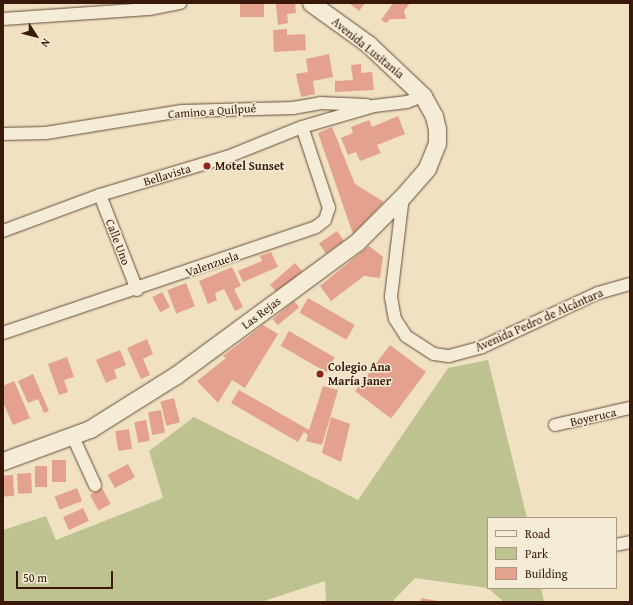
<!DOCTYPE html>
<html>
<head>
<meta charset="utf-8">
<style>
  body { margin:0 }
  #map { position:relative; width:633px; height:605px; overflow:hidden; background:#efe1c2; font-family:"Gentium Book Plus",serif }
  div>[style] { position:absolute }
  .green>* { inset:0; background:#bdc290 }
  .building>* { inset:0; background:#e4a18d; transform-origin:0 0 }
  .roads { filter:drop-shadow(0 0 1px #664b37) drop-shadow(0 0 1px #664b37) }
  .street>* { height:12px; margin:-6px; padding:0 6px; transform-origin:6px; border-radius:6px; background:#f5ecd7 }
  .secondary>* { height:17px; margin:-8.5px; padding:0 8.5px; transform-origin:8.5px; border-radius:8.5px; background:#f5ecd7 }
  .dots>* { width:11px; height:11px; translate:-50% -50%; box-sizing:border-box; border:2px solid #f5ecd7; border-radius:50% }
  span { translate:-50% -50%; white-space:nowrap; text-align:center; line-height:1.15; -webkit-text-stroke:3px #f5ecd7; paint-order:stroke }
  .street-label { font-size:12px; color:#391909 }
  .poi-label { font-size:12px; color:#391909; font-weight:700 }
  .left { translate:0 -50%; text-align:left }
  .frame { position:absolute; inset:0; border:4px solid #391909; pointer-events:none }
  .legend { position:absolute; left:487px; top:517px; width:130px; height:72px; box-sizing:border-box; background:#f5ecd7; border:1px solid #aa9885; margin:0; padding:5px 7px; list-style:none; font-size:12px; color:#391909 }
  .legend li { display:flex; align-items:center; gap:8px; height:20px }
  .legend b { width:20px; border:1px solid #aa9885 }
  .north { position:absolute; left:16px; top:16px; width:40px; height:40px; -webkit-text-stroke:3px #f5ecd7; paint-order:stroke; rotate:126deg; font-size:11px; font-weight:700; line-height:16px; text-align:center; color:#391909 }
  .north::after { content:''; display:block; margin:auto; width:14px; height:18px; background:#391909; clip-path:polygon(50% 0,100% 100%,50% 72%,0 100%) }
  .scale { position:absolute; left:16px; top:571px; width:97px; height:18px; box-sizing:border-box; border:2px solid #391909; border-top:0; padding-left:5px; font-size:12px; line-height:14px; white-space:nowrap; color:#391909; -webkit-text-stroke:3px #f5ecd7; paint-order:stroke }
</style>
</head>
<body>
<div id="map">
  <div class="green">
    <div style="clip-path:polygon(488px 360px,527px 518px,488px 518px,488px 588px,415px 578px,392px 602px,326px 602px,325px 581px,261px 602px,3px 602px,3px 530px,46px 516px,56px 540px,163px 498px,149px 451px,194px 417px,358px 500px,448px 368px)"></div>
    <div style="clip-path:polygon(488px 588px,541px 588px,544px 602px,504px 602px)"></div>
  </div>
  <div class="building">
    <div style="left:240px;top:3px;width:24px;height:14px"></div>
    <div style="clip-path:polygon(295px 3px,296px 13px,287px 14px,288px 23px,278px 25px,276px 4px)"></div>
    <div style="clip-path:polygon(349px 3px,365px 3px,359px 11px)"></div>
    <div style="clip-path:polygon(393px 3px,410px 3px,404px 11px,406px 19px,390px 19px,386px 23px,381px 20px)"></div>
    <div style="clip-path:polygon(287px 29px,287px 35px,305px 34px,306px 50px,274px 52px,273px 30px)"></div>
    <div style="clip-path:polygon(329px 54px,333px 77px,313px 81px,315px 94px,301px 97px,296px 74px,308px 72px,306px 59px)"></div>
    <div style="clip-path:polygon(361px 64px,361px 73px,372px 72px,374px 90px,335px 92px,335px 81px,353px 80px,351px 65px)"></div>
    <div style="clip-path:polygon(398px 116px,405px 134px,377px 145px,381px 153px,360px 161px,356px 152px,348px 155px,341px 138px,353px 133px,351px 127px,369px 120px,372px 127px)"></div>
    <div style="clip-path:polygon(332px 127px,355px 184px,384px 202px,353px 234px,318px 133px)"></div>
    <div style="left:337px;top:231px;width:12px;height:22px;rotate:55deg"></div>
    <div style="clip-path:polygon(369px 246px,383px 257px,380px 278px,364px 276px,331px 301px,320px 286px)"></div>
    <div style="clip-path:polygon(271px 252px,278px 267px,243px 282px,238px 271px,262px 261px,260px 256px)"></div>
    <div style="left:295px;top:263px;width:11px;height:33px;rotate:49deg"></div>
    <div style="clip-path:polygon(232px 267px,241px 286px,234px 289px,243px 307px,235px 311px,224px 289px,215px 293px,217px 300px,208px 304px,199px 281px)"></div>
    <div style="left:186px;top:283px;width:25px;height:20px;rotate:69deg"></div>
    <div style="left:162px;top:292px;width:17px;height:11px;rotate:62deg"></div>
    <div style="left:308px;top:298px;width:54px;height:17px;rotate:30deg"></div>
    <div style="left:294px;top:301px;width:8px;height:28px;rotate:50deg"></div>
    <div style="clip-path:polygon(263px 325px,278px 334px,245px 388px,232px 380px,218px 403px,197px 381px,226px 358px,223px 356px)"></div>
    <div style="left:289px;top:331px;width:53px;height:17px;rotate:30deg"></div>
    <div style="clip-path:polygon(147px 339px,153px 354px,143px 359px,150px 375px,141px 379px,127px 348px)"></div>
    <div style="left:390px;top:345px;width:45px;height:58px;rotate:37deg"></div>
    <div style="clip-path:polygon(120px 350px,126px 365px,114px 370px,117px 378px,106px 383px,96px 360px)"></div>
    <div style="clip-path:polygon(67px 357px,74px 377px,64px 380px,68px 392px,59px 395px,48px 364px)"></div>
    <div style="clip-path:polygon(33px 374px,49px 411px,44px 413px,38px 399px,28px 403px,18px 381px)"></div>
    <div style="clip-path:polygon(14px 381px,30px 418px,13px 425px,3px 402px,3px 386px)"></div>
    <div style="clip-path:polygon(323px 386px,338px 390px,322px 445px,306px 441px,308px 435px,304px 432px,298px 442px,231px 403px,239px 390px,309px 430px)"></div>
    <div style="left:174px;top:398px;width:25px;height:14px;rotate:76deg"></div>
    <div style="left:161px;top:410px;width:23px;height:13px;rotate:80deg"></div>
    <div style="clip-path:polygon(331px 417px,350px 424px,341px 462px,322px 453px)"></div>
    <div style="left:146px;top:420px;width:21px;height:12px;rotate:79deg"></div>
    <div style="left:129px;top:429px;width:20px;height:14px;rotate:81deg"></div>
    <div style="left:52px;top:460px;width:14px;height:22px"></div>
    <div style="left:128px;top:464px;width:15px;height:23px;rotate:62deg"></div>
    <div style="left:35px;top:466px;width:12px;height:21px"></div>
    <div style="left:31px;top:473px;width:20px;height:14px;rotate:87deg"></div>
    <div style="left:13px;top:475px;width:21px;height:10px;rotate:87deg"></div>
    <div style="left:77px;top:488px;width:14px;height:24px;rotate:69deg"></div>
    <div style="left:102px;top:488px;width:18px;height:14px;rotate:61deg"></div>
    <div style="left:83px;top:508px;width:14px;height:22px;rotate:65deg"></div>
    <div style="clip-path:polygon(421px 598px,438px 601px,437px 602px,420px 602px)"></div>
  </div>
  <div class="roads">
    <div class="street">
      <div style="left:3px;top:19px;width:146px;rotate:-3.9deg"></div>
      <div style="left:149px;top:9px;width:32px;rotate:-11deg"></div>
      <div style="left:3px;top:134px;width:43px;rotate:-1.3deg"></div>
      <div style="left:46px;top:133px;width:138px;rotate:-9.2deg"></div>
      <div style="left:182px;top:111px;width:111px;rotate:-1.5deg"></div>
      <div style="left:293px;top:108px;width:27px;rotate:-10deg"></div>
      <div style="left:320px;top:103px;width:47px;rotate:2.4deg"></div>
      <div style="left:100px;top:195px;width:102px;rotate:68.7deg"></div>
      <div style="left:403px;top:196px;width:102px;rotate:96.8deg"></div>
      <div style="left:391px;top:297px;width:22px;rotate:80deg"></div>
      <div style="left:395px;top:319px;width:20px;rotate:57deg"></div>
      <div style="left:406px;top:336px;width:33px;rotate:33deg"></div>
      <div style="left:434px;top:354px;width:15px;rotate:8deg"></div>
      <div style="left:449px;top:356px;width:34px;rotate:-15deg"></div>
      <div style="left:482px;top:347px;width:128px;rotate:-25deg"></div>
      <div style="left:598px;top:293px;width:33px;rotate:-16deg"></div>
      <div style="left:3px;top:231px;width:103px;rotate:-20.4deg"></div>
      <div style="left:100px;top:195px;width:133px;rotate:-16.7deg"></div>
      <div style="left:227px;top:157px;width:81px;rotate:-21.8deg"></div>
      <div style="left:302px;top:127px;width:75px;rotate:-16.3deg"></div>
      <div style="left:374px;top:106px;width:33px;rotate:-7deg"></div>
      <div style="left:407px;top:102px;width:17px;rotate:-21deg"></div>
      <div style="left:3px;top:333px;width:330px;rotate:-18.7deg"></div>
      <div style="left:316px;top:227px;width:11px;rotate:-38deg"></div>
      <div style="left:325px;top:220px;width:13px;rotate:-72deg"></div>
      <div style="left:329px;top:208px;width:85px;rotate:-108.4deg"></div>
      <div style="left:555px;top:425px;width:77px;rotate:-12.8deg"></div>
      <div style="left:73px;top:437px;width:53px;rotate:65.4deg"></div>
      <div style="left:616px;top:545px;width:14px;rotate:-12deg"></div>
    </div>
    <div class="secondary">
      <div style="left:3px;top:461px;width:93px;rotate:-20.2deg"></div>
      <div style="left:90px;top:429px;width:102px;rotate:-32.1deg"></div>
      <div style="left:176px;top:375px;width:223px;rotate:-36.3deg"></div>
      <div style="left:356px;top:243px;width:66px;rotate:-45deg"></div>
      <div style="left:403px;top:196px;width:37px;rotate:-49deg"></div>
      <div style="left:427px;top:168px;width:27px;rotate:-68deg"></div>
      <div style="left:437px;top:143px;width:14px;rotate:-90deg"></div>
      <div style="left:437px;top:129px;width:13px;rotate:-103deg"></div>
      <div style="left:434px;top:116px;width:23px;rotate:-119deg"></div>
      <div style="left:423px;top:96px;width:76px;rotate:-136.6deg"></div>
      <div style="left:368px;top:44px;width:70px;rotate:-144.3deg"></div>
    </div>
  </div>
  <div class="dots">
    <div style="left:207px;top:166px;background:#8f2418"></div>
    <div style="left:320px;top:374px;background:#8f2418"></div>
  </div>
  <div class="street-label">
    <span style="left:368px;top:48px;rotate:39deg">Avenida Lusitania</span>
    <span style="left:212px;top:111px;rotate:-4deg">Camino a Quilpué</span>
    <span style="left:167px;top:175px;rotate:-17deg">Bellavista</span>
    <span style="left:118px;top:242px;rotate:69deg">Calle Uno</span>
    <span style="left:212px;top:264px;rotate:-19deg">Valenzuela</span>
    <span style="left:261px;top:313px;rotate:-37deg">Las Rejas</span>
    <span style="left:539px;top:320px;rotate:-24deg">Avenida Pedro de Alcántara</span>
    <span style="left:593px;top:417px;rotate:-13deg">Boyeruca</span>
  </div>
  <div class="poi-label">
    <span class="left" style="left:215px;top:166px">Motel Sunset</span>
    <span class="left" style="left:328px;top:374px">Colegio Ana<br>María Janer</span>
  </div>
  <div class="frame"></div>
  <ul class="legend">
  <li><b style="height:5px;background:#f5ecd7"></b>Road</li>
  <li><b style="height:11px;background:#bdc290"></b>Park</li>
  <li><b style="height:11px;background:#e4a18d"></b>Building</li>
  </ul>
  <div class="north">N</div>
  <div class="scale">50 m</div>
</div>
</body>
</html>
